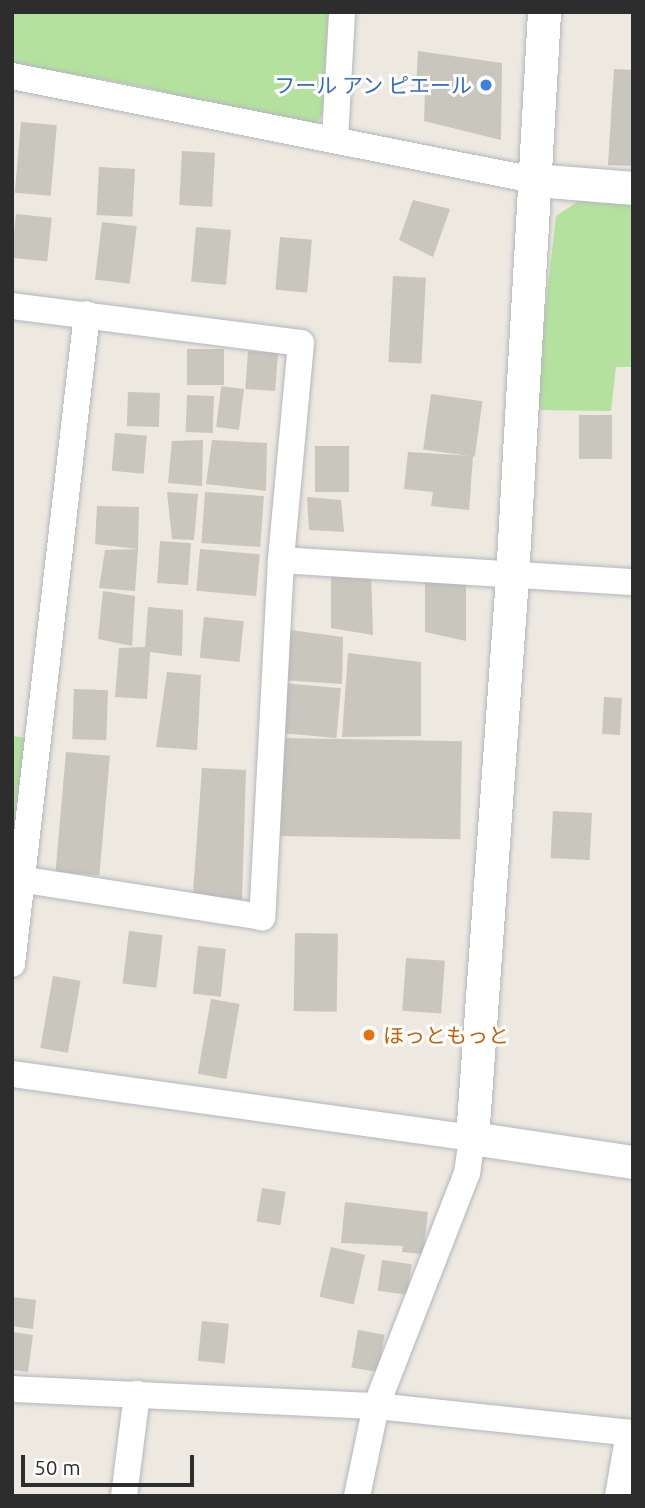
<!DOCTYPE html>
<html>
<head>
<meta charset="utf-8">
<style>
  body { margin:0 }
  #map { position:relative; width:645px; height:1508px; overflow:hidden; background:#ede8e0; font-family:Ubuntu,"Noto Sans JP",sans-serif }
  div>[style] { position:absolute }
  .green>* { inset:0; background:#b5e19f }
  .building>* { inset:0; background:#c9c6be; transform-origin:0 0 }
  .roads { filter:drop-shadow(0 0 2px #b3b6bf) drop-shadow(0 0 2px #b3b6bf) }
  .minor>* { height:26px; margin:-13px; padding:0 13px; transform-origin:13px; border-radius:13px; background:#fff }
  .tertiary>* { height:33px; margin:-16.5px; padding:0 16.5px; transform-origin:16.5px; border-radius:16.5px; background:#fff }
  .dots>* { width:19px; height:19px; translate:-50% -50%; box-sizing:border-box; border:4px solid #fff; border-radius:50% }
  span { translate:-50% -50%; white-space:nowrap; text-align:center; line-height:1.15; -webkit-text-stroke:6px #fff; paint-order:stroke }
  .shop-label { font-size:21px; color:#366cbe }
  .right { translate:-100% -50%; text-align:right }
  .food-label { font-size:21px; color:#c56008 }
  .left { translate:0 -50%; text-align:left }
  .frame { position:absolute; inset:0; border:14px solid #2d2d2d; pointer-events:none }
  .scale { position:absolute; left:21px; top:1455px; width:173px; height:32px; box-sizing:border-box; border:4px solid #2d2d2d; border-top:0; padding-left:9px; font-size:21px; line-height:24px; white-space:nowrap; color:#2d2d2d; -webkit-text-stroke:5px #fff; paint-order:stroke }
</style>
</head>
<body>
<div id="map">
  <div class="green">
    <div style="clip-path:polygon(12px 12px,329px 12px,322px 116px,314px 128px,143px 87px,12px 63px)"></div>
    <div style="clip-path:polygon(580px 200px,633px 205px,633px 367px,616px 367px,611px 411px,534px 410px,556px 216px)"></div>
    <div style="clip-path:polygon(12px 736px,27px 738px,12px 870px)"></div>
  </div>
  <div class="building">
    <div style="clip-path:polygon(418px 51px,502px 63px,501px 140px,424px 121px,425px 93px,416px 91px)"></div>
    <div style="clip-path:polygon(614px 69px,633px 70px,633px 166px,608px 165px)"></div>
    <div style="left:21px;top:122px;width:36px;height:71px;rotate:5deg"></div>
    <div style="left:182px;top:151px;width:33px;height:54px;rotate:3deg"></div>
    <div style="left:99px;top:167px;width:36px;height:48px;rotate:3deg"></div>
    <div style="clip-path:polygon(413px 200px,450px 209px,433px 257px,399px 240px)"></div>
    <div style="left:16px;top:214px;width:36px;height:44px;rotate:6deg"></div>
    <div style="left:102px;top:222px;width:35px;height:58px;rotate:7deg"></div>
    <div style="left:196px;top:227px;width:35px;height:55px;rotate:5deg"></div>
    <div style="left:280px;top:237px;width:32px;height:53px;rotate:5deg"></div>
    <div style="left:393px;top:276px;width:33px;height:86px;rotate:3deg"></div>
    <div style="left:187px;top:349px;width:37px;height:36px"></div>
    <div style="left:248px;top:351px;width:30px;height:38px;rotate:4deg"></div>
    <div style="left:244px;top:389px;width:41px;height:23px;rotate:97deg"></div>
    <div style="left:128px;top:392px;width:32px;height:34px;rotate:2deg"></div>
    <div style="left:431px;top:394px;width:52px;height:56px;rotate:8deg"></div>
    <div style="left:187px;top:395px;width:27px;height:37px;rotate:2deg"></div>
    <div style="left:579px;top:415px;width:33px;height:44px"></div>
    <div style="left:115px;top:433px;width:32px;height:38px;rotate:5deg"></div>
    <div style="clip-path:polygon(203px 440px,202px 486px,168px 483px,172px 441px)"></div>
    <div style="clip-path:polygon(212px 440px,267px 443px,266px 491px,206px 484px)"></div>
    <div style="left:315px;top:446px;width:34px;height:46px"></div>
    <div style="clip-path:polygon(408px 452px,473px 456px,469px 510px,431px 506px,433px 492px,404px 489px)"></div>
    <div style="clip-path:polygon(167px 492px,198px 494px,194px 540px,172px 539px)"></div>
    <div style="left:205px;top:492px;width:59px;height:51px;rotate:4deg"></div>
    <div style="clip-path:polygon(307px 497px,341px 500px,344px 532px,309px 530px)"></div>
    <div style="clip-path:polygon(97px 506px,139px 507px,138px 549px,135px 591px,99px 588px,105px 550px,138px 549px,95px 544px)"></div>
    <div style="left:160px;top:541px;width:31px;height:42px;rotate:4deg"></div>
    <div style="left:200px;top:549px;width:60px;height:42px;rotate:5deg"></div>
    <div style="clip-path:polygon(331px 568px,371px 571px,373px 635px,331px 628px)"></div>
    <div style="clip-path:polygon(425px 577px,466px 582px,466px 641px,425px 632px)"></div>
    <div style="clip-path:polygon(103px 591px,135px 596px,132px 646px,98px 639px)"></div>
    <div style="clip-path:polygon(148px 607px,183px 610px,182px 656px,150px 652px,147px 699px,115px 697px,119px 648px,145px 647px)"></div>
    <div style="left:204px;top:617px;width:40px;height:41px;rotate:6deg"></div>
    <div style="clip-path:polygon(282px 629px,343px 637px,342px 684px,281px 680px)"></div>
    <div style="clip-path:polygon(348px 653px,421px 662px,421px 736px,342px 737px)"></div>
    <div style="clip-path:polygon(167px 672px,201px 675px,197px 750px,156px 747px)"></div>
    <div style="left:282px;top:683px;width:59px;height:50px;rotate:5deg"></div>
    <div style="left:74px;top:689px;width:34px;height:50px;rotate:2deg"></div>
    <div style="left:604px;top:697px;width:18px;height:37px;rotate:3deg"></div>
    <div style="left:282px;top:738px;width:180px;height:98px;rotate:1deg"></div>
    <div style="left:66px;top:752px;width:44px;height:120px;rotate:5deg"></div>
    <div style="clip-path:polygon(202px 768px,246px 770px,242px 900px,193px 893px)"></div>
    <div style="left:553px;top:811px;width:39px;height:47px;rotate:3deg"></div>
    <div style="left:129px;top:931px;width:34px;height:53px;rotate:7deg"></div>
    <div style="left:295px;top:933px;width:43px;height:78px;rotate:1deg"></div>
    <div style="left:198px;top:946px;width:28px;height:48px;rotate:6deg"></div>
    <div style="left:406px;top:958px;width:39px;height:53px;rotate:4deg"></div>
    <div style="left:53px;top:976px;width:28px;height:73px;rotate:10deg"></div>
    <div style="left:211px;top:999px;width:29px;height:76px;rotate:10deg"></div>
    <div style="left:262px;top:1188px;width:24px;height:34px;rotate:9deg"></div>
    <div style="clip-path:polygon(345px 1202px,428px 1212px,423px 1254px,402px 1252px,403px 1246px,341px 1243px)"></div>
    <div style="left:331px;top:1247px;width:35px;height:51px;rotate:13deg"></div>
    <div style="left:382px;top:1260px;width:30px;height:31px;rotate:8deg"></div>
    <div style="clip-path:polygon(12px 1297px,36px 1300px,33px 1329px,12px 1326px)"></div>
    <div style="left:202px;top:1321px;width:27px;height:40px;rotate:6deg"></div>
    <div style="left:358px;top:1330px;width:27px;height:38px;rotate:10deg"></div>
    <div style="clip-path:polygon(12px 1332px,33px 1335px,28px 1372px,12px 1370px)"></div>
  </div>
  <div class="roads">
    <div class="minor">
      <div style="left:12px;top:76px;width:532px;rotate:11.27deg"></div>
      <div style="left:335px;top:139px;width:127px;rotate:-86.8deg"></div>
      <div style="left:12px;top:306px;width:291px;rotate:7.3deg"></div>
      <div style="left:301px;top:343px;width:218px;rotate:95.3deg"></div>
      <div style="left:281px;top:560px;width:358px;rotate:93deg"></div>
      <div style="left:262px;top:917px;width:253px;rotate:-171.1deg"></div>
      <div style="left:281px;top:560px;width:353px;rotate:3.6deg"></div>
      <div style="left:12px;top:964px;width:654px;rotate:-83.42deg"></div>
      <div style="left:12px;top:1074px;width:464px;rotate:7.9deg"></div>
      <div style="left:472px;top:1138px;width:35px;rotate:98deg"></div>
      <div style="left:467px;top:1173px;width:250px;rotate:111.3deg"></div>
      <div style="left:376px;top:1406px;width:92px;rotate:101.9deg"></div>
      <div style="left:12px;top:1389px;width:364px;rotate:2.7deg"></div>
      <div style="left:376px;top:1406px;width:258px;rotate:6deg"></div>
      <div style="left:124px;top:1496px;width:103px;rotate:-82.7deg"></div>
      <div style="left:618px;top:1496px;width:64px;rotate:-80.1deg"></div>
    </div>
    <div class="tertiary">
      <div style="left:544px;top:12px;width:566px;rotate:93.24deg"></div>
      <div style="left:512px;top:577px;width:562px;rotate:94.08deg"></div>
      <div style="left:472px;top:1138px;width:163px;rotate:8.5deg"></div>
      <div style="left:534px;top:180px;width:99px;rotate:4.6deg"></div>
    </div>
  </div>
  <div class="dots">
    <div style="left:486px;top:85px;background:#3f7fe0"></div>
    <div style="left:369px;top:1035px;background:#e8710a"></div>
  </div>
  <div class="shop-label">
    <span class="right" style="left:472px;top:85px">フール アン ピエール</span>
  </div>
  <div class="food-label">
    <span class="left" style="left:383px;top:1035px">ほっともっと</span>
  </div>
  <div class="frame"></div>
  <div class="scale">50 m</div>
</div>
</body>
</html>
